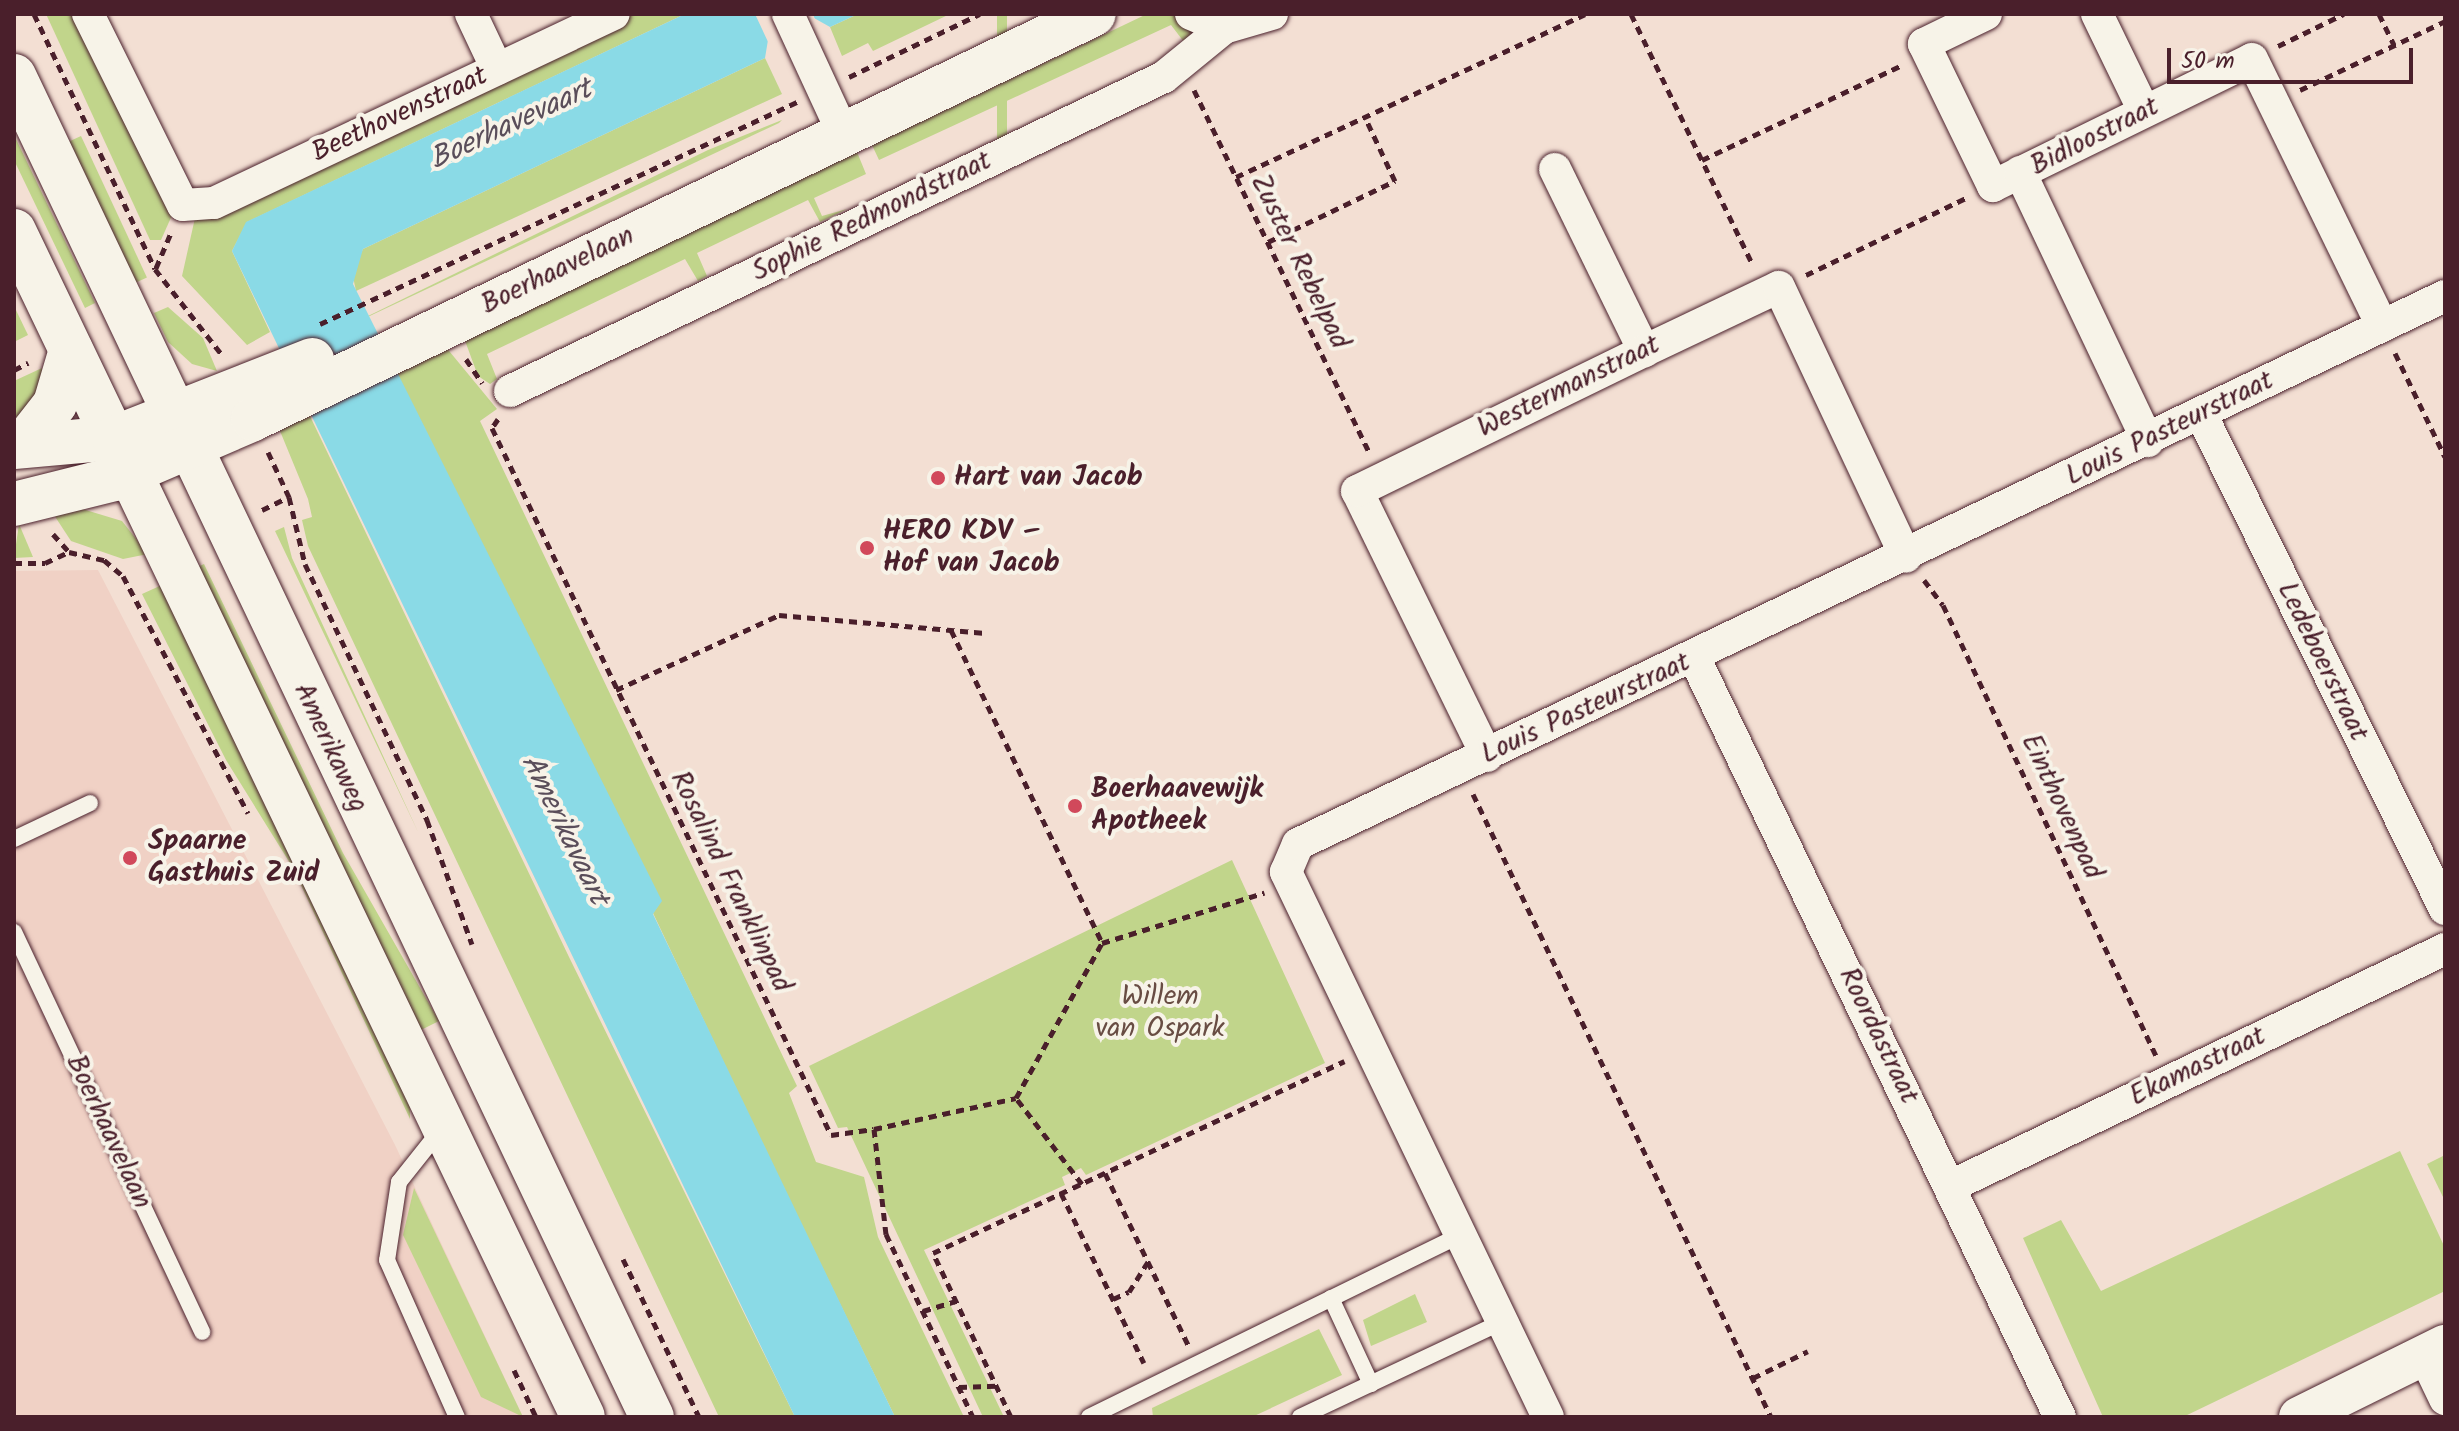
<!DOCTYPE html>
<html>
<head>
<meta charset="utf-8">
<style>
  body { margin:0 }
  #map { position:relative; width:2459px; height:1431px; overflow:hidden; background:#f3dfd3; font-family:Kalam,sans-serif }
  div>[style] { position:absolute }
  .built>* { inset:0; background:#f0d1c5 }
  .green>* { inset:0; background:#c1d58b; transform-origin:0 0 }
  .water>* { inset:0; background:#8adae6 }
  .pier>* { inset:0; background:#f3dfd3 }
  .path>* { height:5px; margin-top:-2.5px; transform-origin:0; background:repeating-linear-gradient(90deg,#4a1f2b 0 8px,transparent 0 14px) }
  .roads { filter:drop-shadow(0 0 2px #4a1f2b) drop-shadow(0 0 2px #4a1f2b) }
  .service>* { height:16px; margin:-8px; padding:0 8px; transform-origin:8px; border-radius:8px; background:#f7f3e8 }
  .minor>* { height:32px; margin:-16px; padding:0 16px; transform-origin:16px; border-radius:16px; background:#f7f3e8 }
  .tertiary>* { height:40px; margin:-20px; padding:0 20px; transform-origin:20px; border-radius:20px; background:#f7f3e8 }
  .secondary>* { height:44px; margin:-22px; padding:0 22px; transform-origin:22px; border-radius:22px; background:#f7f3e8 }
  .dots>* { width:22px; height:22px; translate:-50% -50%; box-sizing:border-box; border:4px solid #f7f3e8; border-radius:50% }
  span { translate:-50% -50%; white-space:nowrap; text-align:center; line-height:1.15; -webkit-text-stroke:8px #f7f3e8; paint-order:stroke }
  .street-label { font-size:28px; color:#4a1f2b }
  .poi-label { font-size:28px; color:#4a1f2b; font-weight:700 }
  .left { translate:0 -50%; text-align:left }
  .park-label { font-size:28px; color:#684c43 }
  .water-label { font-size:30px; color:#5a4e5a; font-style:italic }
  .frame { position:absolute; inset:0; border:16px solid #4a1f2b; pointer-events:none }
  .scale { position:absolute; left:2167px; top:48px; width:246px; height:36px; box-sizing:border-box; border:4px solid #4a1f2b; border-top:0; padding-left:10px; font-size:24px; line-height:28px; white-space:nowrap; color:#4a1f2b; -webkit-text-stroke:6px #f7f3e8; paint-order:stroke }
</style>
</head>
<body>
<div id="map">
  <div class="built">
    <div style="clip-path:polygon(98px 570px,395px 1145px,523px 1417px,14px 1417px,14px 571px)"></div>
  </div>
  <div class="green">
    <div style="clip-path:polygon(46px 14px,78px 14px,173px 213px,161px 240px,150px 240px)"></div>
    <div style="clip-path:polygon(633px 14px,685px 14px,247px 222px,232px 251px,270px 332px,247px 345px,182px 276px,195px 218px)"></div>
    <div style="clip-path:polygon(858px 14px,950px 14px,873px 51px,868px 43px,842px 56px,830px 27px)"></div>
    <div style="left:997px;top:14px;width:10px;height:127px"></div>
    <div style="clip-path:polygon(1147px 14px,1174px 14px,1194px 30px,1184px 42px,1171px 25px,879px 160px,872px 145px)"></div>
    <div style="clip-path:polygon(765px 58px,782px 94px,356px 291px,352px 272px,363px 249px)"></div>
    <div style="clip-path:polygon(782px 120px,779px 123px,323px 338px,708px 150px)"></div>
    <div style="clip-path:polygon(14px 135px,95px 303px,85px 308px,14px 160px)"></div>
    <div style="left:81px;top:136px;width:156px;height:15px;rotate:65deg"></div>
    <div style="clip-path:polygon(857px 152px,866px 174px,814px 198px,822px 216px,847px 209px,820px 222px,808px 200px,697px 253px,707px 276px,698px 281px,685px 259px,487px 354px,497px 379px,490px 384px,478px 376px,464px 338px)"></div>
    <div style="clip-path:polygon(14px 306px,28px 335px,14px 342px)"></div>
    <div style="clip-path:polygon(168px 307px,203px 338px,217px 371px,192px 364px,168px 342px,154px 313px)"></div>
    <div style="clip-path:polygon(445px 346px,497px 409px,480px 421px,797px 1086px,789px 1093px,816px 1162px,864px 1177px,878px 1237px,964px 1417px,895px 1417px,754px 1127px,653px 913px,661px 901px,396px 373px)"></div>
    <div style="clip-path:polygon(42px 368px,42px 382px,14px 429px,14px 381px)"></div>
    <div style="clip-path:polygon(309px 414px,569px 957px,795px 1417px,719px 1417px,308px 546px,302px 520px,312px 517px,308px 499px,280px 431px)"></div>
    <div style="clip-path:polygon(79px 508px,122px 521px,148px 554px,123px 559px,71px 541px,54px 515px)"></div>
    <div style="clip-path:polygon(19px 524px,33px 557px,14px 558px)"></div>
    <div style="clip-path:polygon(284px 527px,292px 558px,419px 834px,275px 531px)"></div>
    <div style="clip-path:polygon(204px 564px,343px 853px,439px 1021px,415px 1033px,193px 569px)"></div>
    <div style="clip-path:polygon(164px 584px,410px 1098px,410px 1119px,293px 868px,226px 760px,142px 594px)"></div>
    <div style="clip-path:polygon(1232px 860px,1325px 1063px,1086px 1175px,1081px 1168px,1062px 1177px,1065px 1185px,924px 1250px,1004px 1417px,983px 1417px,847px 1127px,838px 1128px,809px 1066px)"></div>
    <div style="clip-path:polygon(2400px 1151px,2445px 1248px,2445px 1291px,2183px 1417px,2103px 1417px,2023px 1238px,2061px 1220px,2101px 1291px)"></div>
    <div style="clip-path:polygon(2445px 1155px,2445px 1196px,2443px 1197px,2427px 1164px)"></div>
    <div style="clip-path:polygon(414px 1188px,523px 1417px,481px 1397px,403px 1235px)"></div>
    <div style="clip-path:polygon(1415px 1294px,1427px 1322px,1371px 1346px,1363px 1320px)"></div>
    <div style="clip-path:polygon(1319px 1329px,1342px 1375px,1252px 1417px,1153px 1417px,1152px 1408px)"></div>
  </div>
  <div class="water">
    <div style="clip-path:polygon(685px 14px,858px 14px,830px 27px,814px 18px,768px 40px,765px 58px,363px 249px,353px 284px,662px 901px,653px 914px,895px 1417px,795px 1417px,232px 251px,246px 222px)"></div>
  </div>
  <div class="pier">
    <div style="clip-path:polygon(755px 14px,813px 14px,816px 22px,769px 44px)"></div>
  </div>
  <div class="path">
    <div style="left:34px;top:14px;width:282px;rotate:64.6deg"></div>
    <div style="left:155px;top:269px;width:110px;rotate:52deg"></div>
    <div style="left:1631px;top:14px;width:279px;rotate:64.1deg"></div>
    <div style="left:2379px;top:14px;width:34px;rotate:64deg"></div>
    <div style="left:2278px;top:46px;width:73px;rotate:-25.9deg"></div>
    <div style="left:849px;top:77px;width:145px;rotate:-25.7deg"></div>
    <div style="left:1194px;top:90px;width:402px;rotate:64.2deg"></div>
    <div style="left:2300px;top:90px;width:161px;rotate:-25.4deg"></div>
    <div style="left:1702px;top:160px;width:221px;rotate:-25.4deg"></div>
    <div style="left:1236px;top:177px;width:385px;rotate:-25deg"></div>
    <div style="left:1268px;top:242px;width:141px;rotate:-25.7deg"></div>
    <div style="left:1395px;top:181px;width:71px;rotate:-115.1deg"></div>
    <div style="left:156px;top:268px;width:38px;rotate:-67deg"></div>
    <div style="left:1806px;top:275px;width:178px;rotate:-25.7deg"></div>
    <div style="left:320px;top:324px;width:526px;rotate:-24.96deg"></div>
    <div style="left:2395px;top:353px;width:115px;rotate:64.3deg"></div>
    <div style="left:466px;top:359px;width:29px;rotate:56deg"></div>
    <div style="left:14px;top:370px;width:16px;rotate:-27deg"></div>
    <div style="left:498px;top:419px;width:11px;rotate:124deg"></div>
    <div style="left:492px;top:428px;width:784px;rotate:64.38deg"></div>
    <div style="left:831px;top:1135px;width:43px;rotate:-7.9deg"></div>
    <div style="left:874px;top:1129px;width:106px;rotate:83.5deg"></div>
    <div style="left:886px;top:1234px;width:203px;rotate:64.6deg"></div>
    <div style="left:268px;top:452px;width:50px;rotate:65deg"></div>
    <div style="left:289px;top:497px;width:69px;rotate:76.6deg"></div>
    <div style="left:305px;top:564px;width:284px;rotate:64.5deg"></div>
    <div style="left:427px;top:820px;width:132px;rotate:70.1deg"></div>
    <div style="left:262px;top:510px;width:30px;rotate:-26deg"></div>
    <div style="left:53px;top:534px;width:24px;rotate:48deg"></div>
    <div style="left:69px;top:552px;width:36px;rotate:13deg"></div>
    <div style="left:104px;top:560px;width:25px;rotate:40deg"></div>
    <div style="left:123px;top:576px;width:268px;rotate:62.2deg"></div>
    <div style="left:14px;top:563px;width:31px"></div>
    <div style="left:45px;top:563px;width:26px;rotate:-25deg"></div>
    <div style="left:1924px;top:580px;width:31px;rotate:53deg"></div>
    <div style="left:1943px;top:605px;width:498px;rotate:64.7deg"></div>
    <div style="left:951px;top:630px;width:348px;rotate:64.2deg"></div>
    <div style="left:616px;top:690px;width:179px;rotate:-24.7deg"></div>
    <div style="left:779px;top:615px;width:207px;rotate:5deg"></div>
    <div style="left:1473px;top:794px;width:691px;rotate:64.44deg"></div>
    <div style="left:874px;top:1129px;width:145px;rotate:-12.3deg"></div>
    <div style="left:1105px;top:1173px;width:191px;rotate:64.2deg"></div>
    <div style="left:1082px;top:1184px;width:108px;rotate:-127.5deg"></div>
    <div style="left:1016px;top:1098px;width:177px;rotate:-61deg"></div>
    <div style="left:1102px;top:943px;width:170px;rotate:-17.2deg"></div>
    <div style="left:1061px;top:1193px;width:189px;rotate:64deg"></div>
    <div style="left:623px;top:1259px;width:175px;rotate:64.3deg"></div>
    <div style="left:1113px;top:1299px;width:17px;rotate:-24deg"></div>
    <div style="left:1129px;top:1292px;width:36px;rotate:-58deg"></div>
    <div style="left:923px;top:1311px;width:34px;rotate:-17deg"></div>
    <div style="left:514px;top:1370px;width:52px;rotate:64.9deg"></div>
    <div style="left:1753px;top:1378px;width:61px;rotate:-26.1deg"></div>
    <div style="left:959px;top:1387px;width:37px;rotate:-2deg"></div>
    <div style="left:1011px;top:1417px;width:182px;rotate:-115.4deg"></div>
    <div style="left:933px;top:1253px;width:454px;rotate:-25deg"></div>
  </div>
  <div class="roads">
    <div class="service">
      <div style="left:14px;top:839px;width:84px;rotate:-25.3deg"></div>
      <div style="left:14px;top:932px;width:442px;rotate:64.8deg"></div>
      <div style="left:442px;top:1128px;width:69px;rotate:128.5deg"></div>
      <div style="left:399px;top:1182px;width:79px;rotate:98.7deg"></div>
      <div style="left:387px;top:1260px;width:172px;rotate:66deg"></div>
      <div style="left:1331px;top:1298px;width:95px;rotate:65.1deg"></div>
      <div style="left:1089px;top:1417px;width:412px;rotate:-26.1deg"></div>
      <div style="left:1300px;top:1417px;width:223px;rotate:-25.2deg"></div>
    </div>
    <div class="minor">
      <div style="left:88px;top:14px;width:213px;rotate:63.6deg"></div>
      <div style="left:183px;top:205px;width:31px;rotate:-4deg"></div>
      <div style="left:214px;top:203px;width:442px;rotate:-25.3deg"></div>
      <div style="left:471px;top:14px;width:61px;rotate:64.7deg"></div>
      <div style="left:788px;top:14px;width:131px;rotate:65.2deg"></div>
      <div style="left:1191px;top:14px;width:36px;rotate:23deg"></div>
      <div style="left:1224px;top:28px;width:50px;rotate:-16.3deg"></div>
      <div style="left:1986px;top:14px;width:69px;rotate:154.2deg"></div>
      <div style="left:1924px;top:44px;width:158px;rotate:64.1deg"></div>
      <div style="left:1993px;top:186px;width:288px;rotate:-26.1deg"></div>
      <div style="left:2252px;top:59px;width:297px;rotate:64deg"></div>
      <div style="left:2097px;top:14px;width:108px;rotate:64.1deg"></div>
      <div style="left:1555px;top:169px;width:203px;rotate:63.9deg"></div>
      <div style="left:2020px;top:172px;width:298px;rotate:64.6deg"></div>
      <div style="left:510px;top:391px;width:725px;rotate:-25.65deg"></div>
      <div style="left:1164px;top:77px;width:77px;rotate:-39.2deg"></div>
      <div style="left:1224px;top:28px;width:14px;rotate:-94deg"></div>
      <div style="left:2201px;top:414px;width:552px;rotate:63.76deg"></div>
      <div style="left:1694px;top:657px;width:844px;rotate:64.29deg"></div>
      <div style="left:1487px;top:756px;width:295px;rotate:-116.1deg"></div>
      <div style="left:1357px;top:491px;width:319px;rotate:-26deg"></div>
      <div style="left:1644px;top:351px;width:149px;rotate:-25.4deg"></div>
      <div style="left:1779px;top:287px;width:298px;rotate:64.8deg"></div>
      <div style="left:1951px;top:1186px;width:548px;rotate:-25.63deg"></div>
      <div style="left:2424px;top:1355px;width:49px;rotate:64.5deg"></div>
      <div style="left:1548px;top:1417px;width:605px;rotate:-115.68deg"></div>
      <div style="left:1286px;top:872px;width:30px;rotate:-67deg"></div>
      <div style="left:1298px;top:844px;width:1271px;rotate:-25.54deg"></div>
    </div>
    <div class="tertiary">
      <div style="left:2299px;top:1417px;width:163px;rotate:-26.3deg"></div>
    </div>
    <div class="secondary">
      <div style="left:14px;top:76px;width:1485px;rotate:64.56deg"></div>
      <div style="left:14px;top:231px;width:1315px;rotate:64.37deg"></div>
      <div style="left:23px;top:445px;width:52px;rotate:-52deg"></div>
      <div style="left:55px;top:404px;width:56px;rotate:-73.5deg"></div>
      <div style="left:14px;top:447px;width:100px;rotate:-5.1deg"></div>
      <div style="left:114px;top:438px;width:213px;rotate:-21.5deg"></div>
      <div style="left:14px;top:504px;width:103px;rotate:-14deg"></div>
      <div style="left:114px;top:479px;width:151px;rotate:-23.3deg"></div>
      <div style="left:253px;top:419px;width:933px;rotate:-25.71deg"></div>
    </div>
  </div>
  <div class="dots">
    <div style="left:938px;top:478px;background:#d1495b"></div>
    <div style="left:867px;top:548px;background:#d1495b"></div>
    <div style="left:1075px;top:806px;background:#d1495b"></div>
    <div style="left:130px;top:858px;background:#d1495b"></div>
  </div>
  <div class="street-label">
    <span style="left:400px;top:115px;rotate:-25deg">Beethovenstraat</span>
    <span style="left:2095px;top:137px;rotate:-27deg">Bidloostraat</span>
    <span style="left:872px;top:217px;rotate:-26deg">Sophie Redmondstraat</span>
    <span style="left:1299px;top:262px;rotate:64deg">Zuster Rebelpad</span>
    <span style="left:558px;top:271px;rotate:-26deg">Boerhaavelaan</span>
    <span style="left:1569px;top:387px;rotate:-26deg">Westermanstraat</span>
    <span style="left:2170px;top:429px;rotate:-26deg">Louis Pasteurstraat</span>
    <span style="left:2322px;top:662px;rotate:64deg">Ledeboerstraat</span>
    <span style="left:1586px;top:709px;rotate:-25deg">Louis Pasteurstraat</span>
    <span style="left:330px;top:748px;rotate:65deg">Amerikaweg</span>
    <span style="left:2061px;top:807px;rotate:65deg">Einthovenpad</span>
    <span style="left:730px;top:882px;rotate:64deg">Rosalind Franklinpad</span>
    <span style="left:1878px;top:1036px;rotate:64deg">Roordastraat</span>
    <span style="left:2198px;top:1067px;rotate:-26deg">Ekamastraat</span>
    <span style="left:108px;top:1132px;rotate:65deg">Boerhaavelaan</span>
  </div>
  <div class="poi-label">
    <span class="left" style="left:954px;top:478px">Hart van Jacob</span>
    <span class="left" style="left:883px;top:548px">HERO KDV –<br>Hof van Jacob</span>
    <span class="left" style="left:1091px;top:806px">Boerhaavewijk<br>Apotheek</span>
    <span class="left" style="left:148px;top:858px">Spaarne<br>Gasthuis Zuid</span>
  </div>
  <div class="park-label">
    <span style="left:1160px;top:1013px">Willem<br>van Ospark</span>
  </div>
  <div class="water-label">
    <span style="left:511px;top:125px;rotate:-25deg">Boerhavevaart</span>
    <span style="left:564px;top:830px;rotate:64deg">Amerikavaart</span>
  </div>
  <div class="frame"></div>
  <div class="scale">50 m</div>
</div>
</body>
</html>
